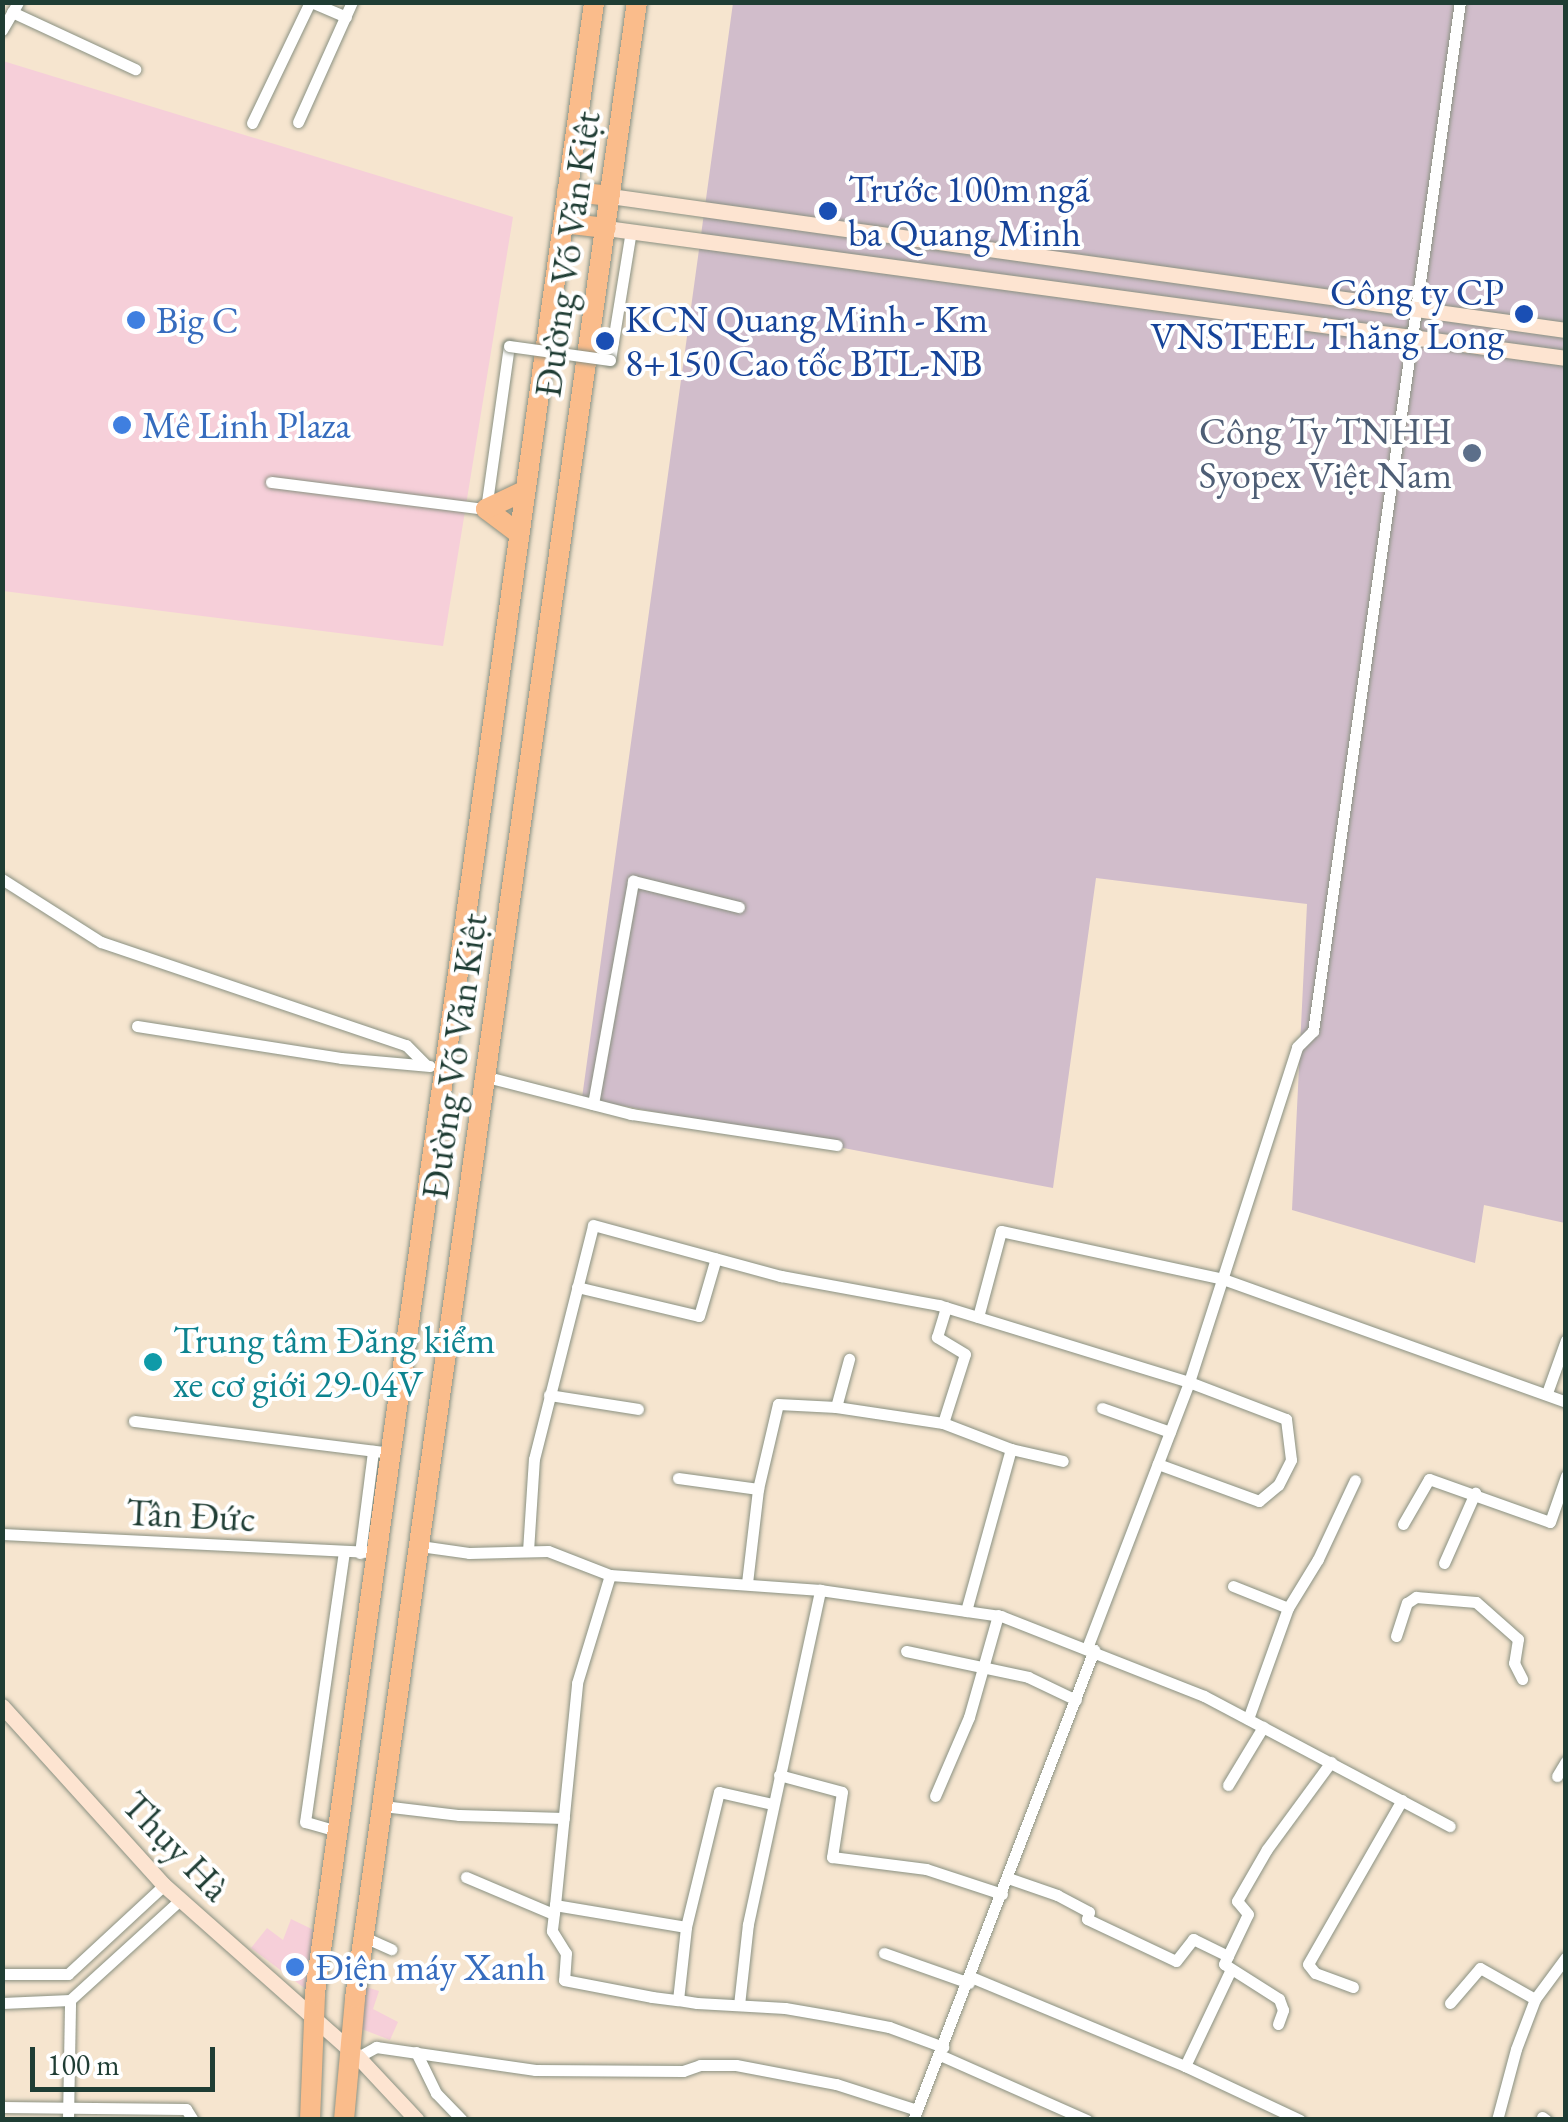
<!DOCTYPE html>
<html>
<head>
<meta charset="utf-8">
<style>
  body { margin:0 }
  #map { position:relative; width:1568px; height:2122px; overflow:hidden; background:#f6e5cf; font-family:"EB Garamond",serif }
  div>[style] { position:absolute }
  .built>* { inset:0; background:#f6cfd9 }
  .industrial>* { inset:0; background:#d1bdcb }
  .roads { filter:drop-shadow(0 0 2px #8a9182) drop-shadow(0 0 2px #8a9182) }
  .street>* { height:11px; margin:-5.5px; padding:0 5.5px; transform-origin:5.5px; border-radius:5.5px; background:#fff }
  .secondary>* { height:15px; margin:-7.5px; padding:0 7.5px; transform-origin:7.5px; border-radius:7.5px; background:#fde4d1 }
  .highway>* { height:20px; margin:-10px; padding:0 10px; transform-origin:10px; border-radius:10px; background:#fabc8b }
  .bridges { filter:drop-shadow(0 0 2px #8a9182) drop-shadow(0 0 2px #8a9182) }
  .street-bridge>* { height:11px; margin:-5.5px; padding:0 5.5px; transform-origin:5.5px; border-radius:5.5px; background:#fff }
  .dots>* { width:28px; height:28px; translate:-50% -50%; box-sizing:border-box; border:5px solid #fff; border-radius:50% }
  span { translate:-50% -50%; white-space:nowrap; text-align:center; line-height:1.15; -webkit-text-stroke:8px #fff; paint-order:stroke }
  .transit-label { font-size:38px; color:#164399 }
  .left { translate:0 -50%; text-align:left }
  .right { translate:-100% -50%; text-align:right }
  .street-label { font-size:38px; color:#1f3d34 }
  .shop-label { font-size:38px; color:#366cbe }
  .service-label { font-size:38px; color:#4e5e75 }
  .culture-label { font-size:38px; color:#0d838f }
  .frame { position:absolute; inset:0; border:5px solid #1f3d34; pointer-events:none }
  .scale { position:absolute; left:30px; top:2047px; width:185px; height:45px; box-sizing:border-box; border:5px solid #1f3d34; border-top:0; padding-left:12px; font-size:30px; line-height:35px; white-space:nowrap; color:#1f3d34; -webkit-text-stroke:8px #fff; paint-order:stroke }
</style>
</head>
<body>
<div id="map">
  <div class="built">
    <div style="clip-path:polygon(3px 61px,513px 217px,443px 646px,3px 591px)"></div>
    <div style="clip-path:polygon(291px 1919px,320px 1933px,307px 1990px,251px 1948px,267px 1928px,283px 1940px)"></div>
    <div style="clip-path:polygon(360px 1985px,379px 1991px,373px 2009px,398px 2022px,390px 2040px,354px 2026px)"></div>
  </div>
  <div class="industrial">
    <div style="clip-path:polygon(733px 3px,1565px 3px,1565px 1223px,1484px 1205px,1475px 1263px,1292px 1210px,1307px 904px,1096px 878px,1053px 1188px,582px 1098px)"></div>
  </div>
  <div class="roads">
    <div class="street">
      <div style="left:311px;top:2px;width:38px;rotate:23deg"></div>
      <div style="left:12px;top:12px;width:136px;rotate:24.9deg"></div>
      <div style="left:2px;top:30px;width:32px;rotate:-60deg"></div>
      <div style="left:298px;top:122px;width:132px;rotate:-65.8deg"></div>
      <div style="left:252px;top:123px;width:134px;rotate:-64.4deg"></div>
      <div style="left:610px;top:360px;width:131px;rotate:-80.8deg"></div>
      <div style="left:271px;top:482px;width:217px;rotate:7.2deg"></div>
      <div style="left:486px;top:509px;width:165px;rotate:-82deg"></div>
      <div style="left:2px;top:879px;width:117px;rotate:32.5deg"></div>
      <div style="left:101px;top:942px;width:322px;rotate:18.7deg"></div>
      <div style="left:406px;top:1045px;width:28px;rotate:45deg"></div>
      <div style="left:137px;top:1026px;width:206px;rotate:8.9deg"></div>
      <div style="left:341px;top:1058px;width:89px;rotate:5.1deg"></div>
      <div style="left:487px;top:1077px;width:149px;rotate:14.4deg"></div>
      <div style="left:631px;top:1114px;width:208px;rotate:8.6deg"></div>
      <div style="left:593px;top:1104px;width:227px;rotate:-79.8deg"></div>
      <div style="left:633px;top:881px;width:109px;rotate:13.8deg"></div>
      <div style="left:577px;top:1287px;width:125px;rotate:13.4deg"></div>
      <div style="left:699px;top:1316px;width:60px;rotate:-73.7deg"></div>
      <div style="left:978px;top:1317px;width:89px;rotate:-75deg"></div>
      <div style="left:1001px;top:1231px;width:227px;rotate:12.2deg"></div>
      <div style="left:1223px;top:1279px;width:364px;rotate:19.7deg"></div>
      <div style="left:1547px;top:1393px;width:56px;rotate:-70.3deg"></div>
      <div style="left:549px;top:1395px;width:90px;rotate:8.9deg"></div>
      <div style="left:836px;top:1407px;width:50px;rotate:-74.8deg"></div>
      <div style="left:1102px;top:1408px;width:72px;rotate:19.4deg"></div>
      <div style="left:134px;top:1421px;width:258px;rotate:7.1deg"></div>
      <div style="left:943px;top:1423px;width:72px;rotate:-72.3deg"></div>
      <div style="left:965px;top:1354px;width:33px;rotate:-149deg"></div>
      <div style="left:937px;top:1337px;width:31px;rotate:-73deg"></div>
      <div style="left:678px;top:1478px;width:81px;rotate:7.8deg"></div>
      <div style="left:1403px;top:1524px;width:52px;rotate:-60deg"></div>
      <div style="left:1429px;top:1479px;width:128px;rotate:19.6deg"></div>
      <div style="left:1550px;top:1522px;width:49px;rotate:-70.8deg"></div>
      <div style="left:2px;top:1534px;width:374px;rotate:2.8deg"></div>
      <div style="left:420px;top:1546px;width:49px;rotate:8.1deg"></div>
      <div style="left:469px;top:1553px;width:79px;rotate:-1.5deg"></div>
      <div style="left:548px;top:1551px;width:66px;rotate:21.2deg"></div>
      <div style="left:610px;top:1575px;width:211px;rotate:4.1deg"></div>
      <div style="left:820px;top:1590px;width:183px;rotate:8.2deg"></div>
      <div style="left:1001px;top:1616px;width:218px;rotate:21.5deg"></div>
      <div style="left:1204px;top:1696px;width:278px;rotate:27.9deg"></div>
      <div style="left:528px;top:1551px;width:92px;rotate:-86.3deg"></div>
      <div style="left:534px;top:1459px;width:241px;rotate:-75.8deg"></div>
      <div style="left:593px;top:1225px;width:195px;rotate:15.2deg"></div>
      <div style="left:781px;top:1276px;width:161px;rotate:10.4deg"></div>
      <div style="left:939px;top:1305px;width:262px;rotate:17.1deg"></div>
      <div style="left:1189px;top:1382px;width:104px;rotate:20.9deg"></div>
      <div style="left:1286px;top:1419px;width:41px;rotate:83deg"></div>
      <div style="left:1291px;top:1460px;width:28px;rotate:117deg"></div>
      <div style="left:1278px;top:1485px;width:25px;rotate:140deg"></div>
      <div style="left:1259px;top:1501px;width:108px;rotate:-159.9deg"></div>
      <div style="left:360px;top:1553px;width:103px;rotate:-82.7deg"></div>
      <div style="left:1444px;top:1563px;width:77px;rotate:-66.1deg"></div>
      <div style="left:747px;top:1583px;width:95px;rotate:-83.3deg"></div>
      <div style="left:758px;top:1489px;width:87px;rotate:-76.8deg"></div>
      <div style="left:778px;top:1404px;width:58px;rotate:3deg"></div>
      <div style="left:836px;top:1407px;width:108px;rotate:8.5deg"></div>
      <div style="left:943px;top:1423px;width:73px;rotate:20.9deg"></div>
      <div style="left:1011px;top:1449px;width:53px;rotate:13deg"></div>
      <div style="left:1233px;top:1586px;width:59px;rotate:21.8deg"></div>
      <div style="left:966px;top:1611px;width:168px;rotate:-74.5deg"></div>
      <div style="left:1396px;top:1636px;width:35px;rotate:-72deg"></div>
      <div style="left:1407px;top:1603px;width:11px;rotate:-34deg"></div>
      <div style="left:1416px;top:1597px;width:60px;rotate:4.8deg"></div>
      <div style="left:1476px;top:1602px;width:56px;rotate:41.4deg"></div>
      <div style="left:1518px;top:1639px;width:24px;rotate:99deg"></div>
      <div style="left:1514px;top:1663px;width:18px;rotate:63deg"></div>
      <div style="left:1087px;top:1648px;width:285px;rotate:-69deg"></div>
      <div style="left:1189px;top:1382px;width:352px;rotate:-72.1deg"></div>
      <div style="left:1297px;top:1047px;width:23px;rotate:-45deg"></div>
      <div style="left:1313px;top:1031px;width:1039px;rotate:-81.87deg"></div>
      <div style="left:906px;top:1651px;width:125px;rotate:12deg"></div>
      <div style="left:1028px;top:1677px;width:53px;rotate:25.6deg"></div>
      <div style="left:1248px;top:1719px;width:118px;rotate:-70.2deg"></div>
      <div style="left:1288px;top:1608px;width:57px;rotate:-58.5deg"></div>
      <div style="left:1318px;top:1559px;width:87px;rotate:-64.9deg"></div>
      <div style="left:779px;top:1775px;width:65px;rotate:15.1deg"></div>
      <div style="left:842px;top:1792px;width:66px;rotate:98.7deg"></div>
      <div style="left:832px;top:1857px;width:95px;rotate:7.3deg"></div>
      <div style="left:926px;top:1869px;width:80px;rotate:18.2deg"></div>
      <div style="left:1557px;top:1776px;width:17px;rotate:-59deg"></div>
      <div style="left:1228px;top:1785px;width:68px;rotate:-58.9deg"></div>
      <div style="left:935px;top:1796px;width:86px;rotate:-66.7deg"></div>
      <div style="left:969px;top:1717px;width:106px;rotate:-74.1deg"></div>
      <div style="left:383px;top:1806px;width:77px;rotate:6.8deg"></div>
      <div style="left:459px;top:1815px;width:105px;rotate:1.6deg"></div>
      <div style="left:337px;top:1831px;width:33px;rotate:-164deg"></div>
      <div style="left:305px;top:1822px;width:273px;rotate:-81.8deg"></div>
      <div style="left:466px;top:1877px;width:95px;rotate:23deg"></div>
      <div style="left:1008px;top:1878px;width:52px;rotate:19.1deg"></div>
      <div style="left:1057px;top:1895px;width:36px;rotate:28deg"></div>
      <div style="left:1089px;top:1912px;width:7px;rotate:106deg"></div>
      <div style="left:1087px;top:1919px;width:98px;rotate:25.3deg"></div>
      <div style="left:1176px;top:1961px;width:28px;rotate:-52deg"></div>
      <div style="left:1193px;top:1939px;width:39px;rotate:26deg"></div>
      <div style="left:555px;top:1905px;width:223px;rotate:-84.3deg"></div>
      <div style="left:577px;top:1683px;width:113px;rotate:-73deg"></div>
      <div style="left:686px;top:1927px;width:139px;rotate:-76.3deg"></div>
      <div style="left:719px;top:1792px;width:54px;rotate:12.8deg"></div>
      <div style="left:364px;top:1937px;width:30px;rotate:24deg"></div>
      <div style="left:884px;top:1953px;width:90px;rotate:19.4deg"></div>
      <div style="left:2px;top:1974px;width:66px"></div>
      <div style="left:68px;top:1974px;width:131px;rotate:-42.8deg"></div>
      <div style="left:971px;top:1977px;width:232px;rotate:22.6deg"></div>
      <div style="left:1185px;top:2066px;width:127px;rotate:25.2deg"></div>
      <div style="left:1353px;top:1987px;width:40px;rotate:-159.8deg"></div>
      <div style="left:1315px;top:1973px;width:11px;rotate:-128deg"></div>
      <div style="left:1308px;top:1964px;width:189px;rotate:-60.2deg"></div>
      <div style="left:678px;top:2000px;width:73px;rotate:-83.7deg"></div>
      <div style="left:686px;top:1927px;width:133px;rotate:-170.5deg"></div>
      <div style="left:555px;top:1905px;width:26px;rotate:97deg"></div>
      <div style="left:552px;top:1931px;width:26px;rotate:58deg"></div>
      <div style="left:566px;top:1953px;width:27px;rotate:94deg"></div>
      <div style="left:564px;top:1980px;width:90px;rotate:10.9deg"></div>
      <div style="left:652px;top:1997px;width:26px;rotate:7deg"></div>
      <div style="left:678px;top:2000px;width:19px;rotate:9deg"></div>
      <div style="left:697px;top:2003px;width:88px;rotate:3.3deg"></div>
      <div style="left:785px;top:2008px;width:53px;rotate:9.8deg"></div>
      <div style="left:837px;top:2017px;width:53px;rotate:10.9deg"></div>
      <div style="left:889px;top:2027px;width:58px;rotate:20.3deg"></div>
      <div style="left:2px;top:2003px;width:68px;rotate:-2.5deg"></div>
      <div style="left:70px;top:2000px;width:149px;rotate:-42.3deg"></div>
      <div style="left:1450px;top:2003px;width:46px;rotate:-49.4deg"></div>
      <div style="left:1480px;top:1968px;width:63px;rotate:29.4deg"></div>
      <div style="left:739px;top:2005px;width:81px;rotate:-83.7deg"></div>
      <div style="left:748px;top:1924px;width:342px;rotate:-77.8deg"></div>
      <div style="left:1278px;top:2024px;width:15px;rotate:-70deg"></div>
      <div style="left:1283px;top:2010px;width:12px;rotate:-110deg"></div>
      <div style="left:1279px;top:1999px;width:65px;rotate:-147.5deg"></div>
      <div style="left:1224px;top:1964px;width:55px;rotate:-64.4deg"></div>
      <div style="left:1248px;top:1914px;width:17px;rotate:-130deg"></div>
      <div style="left:1237px;top:1901px;width:60px;rotate:-60deg"></div>
      <div style="left:1267px;top:1849px;width:108px;rotate:-53.7deg"></div>
      <div style="left:416px;top:2052px;width:46px;rotate:64deg"></div>
      <div style="left:436px;top:2093px;width:37px;rotate:46deg"></div>
      <div style="left:940px;top:2055px;width:161px;rotate:23.9deg"></div>
      <div style="left:358px;top:2057px;width:21px;rotate:-29deg"></div>
      <div style="left:376px;top:2047px;width:161px;rotate:8.2deg"></div>
      <div style="left:535px;top:2070px;width:148px;rotate:0.4deg"></div>
      <div style="left:683px;top:2071px;width:18px;rotate:-19deg"></div>
      <div style="left:700px;top:2065px;width:36px"></div>
      <div style="left:736px;top:2065px;width:102px;rotate:10.8deg"></div>
      <div style="left:836px;top:2084px;width:85px;rotate:17.8deg"></div>
      <div style="left:1185px;top:2066px;width:107px;rotate:-64.6deg"></div>
      <div style="left:2px;top:2107px;width:184px;rotate:0.6deg"></div>
      <div style="left:186px;top:2109px;width:13px;rotate:58deg"></div>
      <div style="left:1542px;top:2117px;width:5px;rotate:37deg"></div>
      <div style="left:68px;top:2120px;width:120px;rotate:-89deg"></div>
      <div style="left:913px;top:2120px;width:504px;rotate:-68.94deg"></div>
      <div style="left:1497px;top:2120px;width:73px;rotate:-75deg"></div>
      <div style="left:1516px;top:2049px;width:53px;rotate:-69.2deg"></div>
      <div style="left:1535px;top:1999px;width:52px;rotate:-53.6deg"></div>
    </div>
    <div class="secondary">
      <div style="left:610px;top:196px;width:965px;rotate:7.98deg"></div>
      <div style="left:606px;top:228px;width:969px;rotate:7.71deg"></div>
      <div style="left:2px;top:1706px;width:241px;rotate:47.9deg"></div>
      <div style="left:164px;top:1885px;width:259px;rotate:41.6deg"></div>
      <div style="left:358px;top:2057px;width:86px;rotate:46.9deg"></div>
    </div>
    <div class="highway">
      <div style="left:567px;top:191px;width:43px;rotate:6.6deg"></div>
      <div style="left:563px;top:223px;width:43px;rotate:6.6deg"></div>
      <div style="left:518px;top:533px;width:40px;rotate:-143deg"></div>
      <div style="left:486px;top:509px;width:42px;rotate:-25.3deg"></div>
      <div style="left:310px;top:2120px;width:127px;rotate:-87.7deg"></div>
      <div style="left:315px;top:1993px;width:2010px;rotate:-82.02deg"></div>
      <div style="left:344px;top:2120px;width:122px;rotate:-84.8deg"></div>
      <div style="left:355px;top:1998px;width:2016px;rotate:-81.96deg"></div>
    </div>
  </div>
  <div class="bridges">
    <div class="street-bridge">
      <div style="left:509px;top:346px;width:102px;rotate:7.9deg"></div>
    </div>
  </div>
  <div class="dots">
    <div style="left:828px;top:211px;background:#1a4fb4"></div>
    <div style="left:1524px;top:314px;background:#1a4fb4"></div>
    <div style="left:136px;top:320px;background:#3f7fe0"></div>
    <div style="left:605px;top:341px;background:#1a4fb4"></div>
    <div style="left:122px;top:425px;background:#3f7fe0"></div>
    <div style="left:1472px;top:453px;background:#5c6f8a"></div>
    <div style="left:153px;top:1362px;background:#0f9aa8"></div>
    <div style="left:295px;top:1967px;background:#3f7fe0"></div>
  </div>
  <div class="transit-label">
    <span class="left" style="left:848px;top:211px">Trước 100m ngã<br>ba Quang Minh</span>
    <span class="right" style="left:1504px;top:314px">Công ty CP<br>VNSTEEL Thăng Long</span>
    <span class="left" style="left:625px;top:341px">KCN Quang Minh - Km<br>8+150 Cao tốc BTL-NB</span>
  </div>
  <div class="street-label">
    <span style="left:567px;top:254px;rotate:-82deg">Đường Võ Văn Kiệt</span>
    <span style="left:454px;top:1056px;rotate:-82deg">Đường Võ Văn Kiệt</span>
    <span style="left:191px;top:1515px;rotate:3deg">Tân Đức</span>
    <span style="left:176px;top:1846px;rotate:46deg">Thụy Hà</span>
  </div>
  <div class="shop-label">
    <span class="left" style="left:156px;top:320px">Big C</span>
    <span class="left" style="left:142px;top:425px">Mê Linh Plaza</span>
    <span class="left" style="left:315px;top:1967px">Điện máy Xanh</span>
  </div>
  <div class="service-label">
    <span class="right" style="left:1452px;top:453px">Công Ty TNHH<br>Syopex Việt Nam</span>
  </div>
  <div class="culture-label">
    <span class="left" style="left:173px;top:1362px">Trung tâm Đăng kiểm<br>xe cơ giới 29-04V</span>
  </div>
  <div class="frame"></div>
  <div class="scale">100 m</div>
</div>
</body>
</html>
